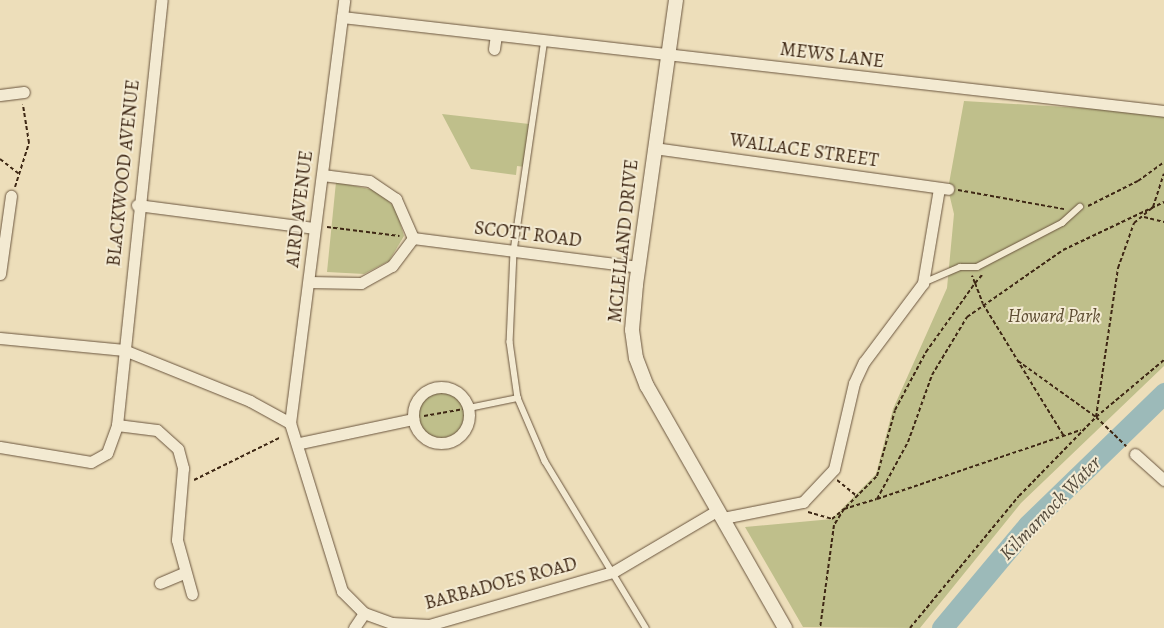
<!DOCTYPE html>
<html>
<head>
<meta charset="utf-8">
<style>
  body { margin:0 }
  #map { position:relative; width:1164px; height:628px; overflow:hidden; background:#eddeba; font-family:Alegreya,serif }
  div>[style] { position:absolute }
  .green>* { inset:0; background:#bfbf8b }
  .round { border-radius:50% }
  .river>* { height:21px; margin:-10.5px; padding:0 10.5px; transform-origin:10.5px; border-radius:10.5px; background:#9cbab9 }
  .path>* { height:2px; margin-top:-1px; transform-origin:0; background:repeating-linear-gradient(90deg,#3e2714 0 4px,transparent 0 6.5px) }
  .roads { filter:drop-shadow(0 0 1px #6a553e) drop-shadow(0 0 1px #6a553e) }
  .service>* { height:5.5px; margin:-2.75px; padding:0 2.75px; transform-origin:2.75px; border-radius:2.75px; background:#f3ead2 }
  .minor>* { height:11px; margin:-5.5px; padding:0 5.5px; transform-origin:5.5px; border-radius:5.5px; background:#f3ead2 }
  .minor>.ring { margin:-5.5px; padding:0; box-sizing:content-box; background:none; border:11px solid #f3ead2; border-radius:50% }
  .tertiary>* { height:14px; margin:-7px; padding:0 7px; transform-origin:7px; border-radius:7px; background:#f3ead2 }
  span { translate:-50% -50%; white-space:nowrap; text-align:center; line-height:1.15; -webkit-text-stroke:4px #f3ead2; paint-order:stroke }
  .street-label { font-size:19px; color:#3e2714 }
  .park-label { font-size:19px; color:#5e4d32; font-style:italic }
  .water-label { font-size:20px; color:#564c3d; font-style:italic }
</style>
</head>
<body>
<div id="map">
  <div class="green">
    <div style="clip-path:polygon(964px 101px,1164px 113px,1164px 366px,1021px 503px,920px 628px,803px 627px,745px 527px,832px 519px,876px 474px,893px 409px,947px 288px,954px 214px,948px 189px)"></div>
    <div style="clip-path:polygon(442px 114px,529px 124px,525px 167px,517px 166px,516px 175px,471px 169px)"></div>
    <div style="clip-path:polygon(336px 182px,379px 191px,396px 209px,404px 236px,389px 261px,364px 274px,327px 272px)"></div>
    <div class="round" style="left:418px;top:392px;width:46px;height:46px"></div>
  </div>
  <div class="river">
    <div style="left:942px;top:628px;width:134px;rotate:-50.1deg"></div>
    <div style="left:1028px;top:525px;width:190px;rotate:-44.1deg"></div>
  </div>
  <div class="path">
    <div style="left:0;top:159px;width:24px;rotate:38deg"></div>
    <div style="left:15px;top:187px;width:46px;rotate:-72.3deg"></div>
    <div style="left:29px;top:143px;width:39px;rotate:-99deg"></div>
    <div style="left:958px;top:190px;width:108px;rotate:10.2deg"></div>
    <div style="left:1088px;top:206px;width:56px;rotate:-26.6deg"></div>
    <div style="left:1138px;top:181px;width:32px;rotate:-36deg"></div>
    <div style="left:1144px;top:217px;width:21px;rotate:14deg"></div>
    <div style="left:327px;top:227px;width:73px;rotate:7.1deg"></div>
    <div style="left:982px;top:275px;width:11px;rotate:131deg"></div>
    <div style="left:975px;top:283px;width:22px;rotate:69deg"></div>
    <div style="left:983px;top:304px;width:155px;rotate:58.5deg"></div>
    <div style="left:1018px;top:361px;width:96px;rotate:35.7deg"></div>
    <div style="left:1096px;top:417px;width:42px;rotate:44deg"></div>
    <div style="left:424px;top:416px;width:39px;rotate:-10deg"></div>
    <div style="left:1096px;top:417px;width:151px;rotate:-81.6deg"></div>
    <div style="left:1118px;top:268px;width:48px;rotate:-70.4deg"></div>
    <div style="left:1134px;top:223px;width:25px;rotate:-40deg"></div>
    <div style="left:1153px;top:207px;width:35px;rotate:-72deg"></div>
    <div style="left:194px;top:480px;width:97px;rotate:-26.3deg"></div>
    <div style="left:837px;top:480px;width:26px;rotate:39deg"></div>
    <div style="left:877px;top:499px;width:215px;rotate:-18.7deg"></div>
    <div style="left:846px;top:507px;width:44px;rotate:-45deg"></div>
    <div style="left:877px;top:476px;width:68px;rotate:-74.7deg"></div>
    <div style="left:895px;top:410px;width:66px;rotate:-61.9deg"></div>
    <div style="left:926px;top:352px;width:85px;rotate:-54.6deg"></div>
    <div style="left:975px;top:283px;width:8px;rotate:-113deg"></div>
    <div style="left:844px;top:509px;width:34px;rotate:-17deg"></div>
    <div style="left:877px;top:499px;width:65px;rotate:-61.5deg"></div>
    <div style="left:908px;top:442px;width:71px;rotate:-70.3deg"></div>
    <div style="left:932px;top:375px;width:68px;rotate:-58.9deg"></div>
    <div style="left:967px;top:317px;width:117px;rotate:-34.9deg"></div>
    <div style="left:1063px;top:250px;width:112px;rotate:-25.4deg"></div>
    <div style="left:808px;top:512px;width:25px;rotate:16deg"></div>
    <div style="left:832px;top:519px;width:16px;rotate:-40deg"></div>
    <div style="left:844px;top:509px;width:19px;rotate:122deg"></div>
    <div style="left:834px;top:525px;width:104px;rotate:97.7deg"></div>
    <div style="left:910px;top:628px;width:171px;rotate:-50.5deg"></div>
    <div style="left:1019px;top:496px;width:110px;rotate:-45.7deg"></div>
    <div style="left:1096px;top:417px;width:89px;rotate:-40deg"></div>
  </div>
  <div class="roads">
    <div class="service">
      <div style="left:545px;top:39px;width:215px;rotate:98.3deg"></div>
      <div style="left:514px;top:252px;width:90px;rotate:92.5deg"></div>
      <div style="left:510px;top:342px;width:57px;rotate:81.9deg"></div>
      <div style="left:518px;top:398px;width:69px;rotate:66.8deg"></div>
      <div style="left:545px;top:461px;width:195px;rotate:58.8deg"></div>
      <div style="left:923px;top:283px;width:40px;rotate:-23.4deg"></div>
      <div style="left:960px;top:267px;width:17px"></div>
      <div style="left:977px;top:267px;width:96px;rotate:-27.4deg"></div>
      <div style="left:1062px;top:223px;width:24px;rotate:-42deg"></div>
      <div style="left:469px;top:408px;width:50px;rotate:-11.5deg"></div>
    </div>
    <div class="minor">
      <div style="left:342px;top:17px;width:827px;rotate:6.52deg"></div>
      <div style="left:494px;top:49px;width:14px;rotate:-82deg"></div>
      <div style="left:0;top:95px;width:24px;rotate:-7deg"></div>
      <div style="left:654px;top:148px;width:297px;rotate:7.9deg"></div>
      <div style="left:137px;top:205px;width:178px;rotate:7.4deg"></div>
      <div style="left:413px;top:238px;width:227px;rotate:7.3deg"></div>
      <div style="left:0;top:274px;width:79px;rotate:-82deg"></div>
      <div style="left:309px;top:282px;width:52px;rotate:1.1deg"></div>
      <div style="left:361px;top:283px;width:35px;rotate:-29deg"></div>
      <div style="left:392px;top:266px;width:35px;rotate:-53deg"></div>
      <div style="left:413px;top:238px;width:43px;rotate:-113.6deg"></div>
      <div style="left:396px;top:199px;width:32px;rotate:-146deg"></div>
      <div style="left:369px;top:181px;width:47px;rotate:-172.7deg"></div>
      <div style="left:0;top:338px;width:125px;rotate:5.5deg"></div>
      <div style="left:124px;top:350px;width:136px;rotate:22deg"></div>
      <div style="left:250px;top:401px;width:46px;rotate:28.8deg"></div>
      <div class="ring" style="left:413px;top:387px;width:45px;height:45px"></div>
      <div style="left:290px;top:423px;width:176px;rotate:72.8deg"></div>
      <div style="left:342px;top:591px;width:31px;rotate:45deg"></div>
      <div style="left:364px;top:613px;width:30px;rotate:20deg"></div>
      <div style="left:392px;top:623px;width:37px;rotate:3deg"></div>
      <div style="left:429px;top:625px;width:191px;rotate:-16.1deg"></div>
      <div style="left:613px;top:572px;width:122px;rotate:-30.6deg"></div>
      <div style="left:290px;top:423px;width:426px;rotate:-82.7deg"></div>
      <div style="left:117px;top:425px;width:40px;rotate:7.1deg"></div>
      <div style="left:157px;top:430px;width:28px;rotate:42deg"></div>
      <div style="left:178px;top:449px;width:20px;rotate:75deg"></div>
      <div style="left:183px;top:468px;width:72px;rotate:94.8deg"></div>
      <div style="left:177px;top:540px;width:56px;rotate:74.5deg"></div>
      <div style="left:300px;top:443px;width:116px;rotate:-12deg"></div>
      <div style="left:0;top:447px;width:92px;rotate:9.4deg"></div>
      <div style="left:91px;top:462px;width:18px;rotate:-29deg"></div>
      <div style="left:107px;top:453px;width:30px;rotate:-70deg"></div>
      <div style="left:117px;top:425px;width:427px;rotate:-84deg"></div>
      <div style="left:1135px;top:454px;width:39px;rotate:42deg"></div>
      <div style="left:723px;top:518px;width:82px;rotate:-11.3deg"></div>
      <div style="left:803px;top:502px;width:45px;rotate:-46.8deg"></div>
      <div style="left:834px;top:469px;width:88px;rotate:-76.9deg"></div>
      <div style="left:854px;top:383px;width:23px;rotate:-65deg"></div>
      <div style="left:864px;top:362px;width:99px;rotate:-53.2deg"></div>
      <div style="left:923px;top:283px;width:96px;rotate:-80.4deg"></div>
      <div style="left:160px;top:583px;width:26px;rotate:-23deg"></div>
      <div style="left:354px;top:628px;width:18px;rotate:-56deg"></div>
    </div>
    <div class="tertiary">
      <div style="left:676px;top:0;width:288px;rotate:98deg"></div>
      <div style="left:636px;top:285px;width:45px;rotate:95.1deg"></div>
      <div style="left:632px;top:330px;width:28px;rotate:82deg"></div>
      <div style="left:636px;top:358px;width:30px;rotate:69deg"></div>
      <div style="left:647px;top:386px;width:279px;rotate:60.3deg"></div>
    </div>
  </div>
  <div class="street-label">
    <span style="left:832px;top:56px;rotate:7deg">MEWS LANE</span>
    <span style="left:804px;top:151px;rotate:8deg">WALLACE STREET</span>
    <span style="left:124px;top:173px;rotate:-84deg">BLACKWOOD AVENUE</span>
    <span style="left:300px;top:209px;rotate:-83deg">AIRD AVENUE</span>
    <span style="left:528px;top:235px;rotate:7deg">SCOTT ROAD</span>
    <span style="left:624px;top:241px;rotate:-84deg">MCLELLAND DRIVE</span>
    <span style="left:501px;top:584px;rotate:-15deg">BARBADOES ROAD</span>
  </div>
  <div class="park-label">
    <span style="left:1054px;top:317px">Howard Park</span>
  </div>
  <div class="water-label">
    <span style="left:1050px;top:508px;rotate:-46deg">Kilmarnock Water</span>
  </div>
</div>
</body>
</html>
